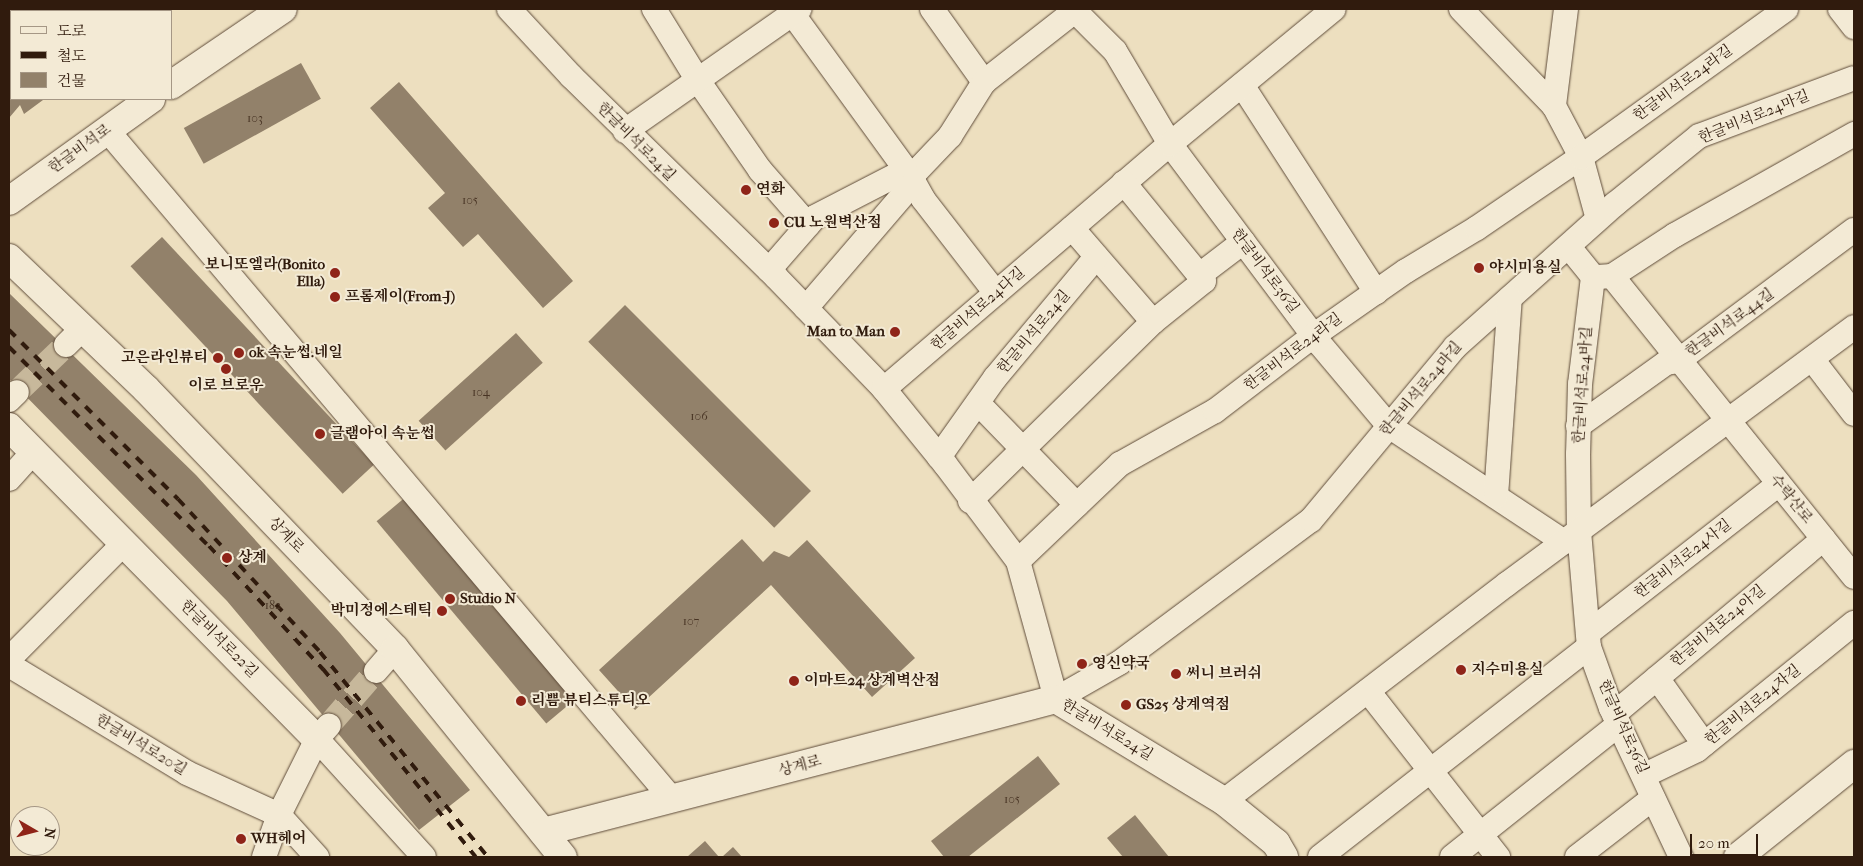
<!DOCTYPE html>
<html>
<head>
<meta charset="utf-8">
<style>
  body { margin:0 }
  #map { position:relative; width:1863px; height:866px; overflow:hidden; background:#eddfbf; font-family:"IM FELL French Canon","Noto Serif KR",serif }
  div>[style] { position:absolute }
  .building>* { inset:0; background:#92816a; transform-origin:0 0 }
  .street-tunnel>* { height:24px; margin-top:-12px; transform-origin:0; background:repeating-linear-gradient(90deg,#c7b89b 0 24px,transparent 0 36px) }
  .roads { filter:drop-shadow(0 0 1px #5f4c3a) drop-shadow(0 0 1px #5f4c3a) }
  .street>* { height:24px; margin:-12px; padding:0 12px; transform-origin:12px; border-radius:12px; background:#f3ead5 }
  .secondary>* { height:28px; margin:-14px; padding:0 14px; transform-origin:14px; border-radius:14px; background:#f3ead5 }
  .rail>* { height:4px; margin-top:-2px; transform-origin:0; background:repeating-linear-gradient(90deg,#301b0d 0 9px,transparent 0 18px) }
  .dots>* { width:14px; height:14px; translate:-50% -50%; box-sizing:border-box; border:2px solid #f3ead5; border-radius:50% }
  span { translate:-50% -50%; white-space:nowrap; text-align:center; line-height:1.15; -webkit-text-stroke:4px #f3ead5; paint-order:stroke }
  .number-label { font-size:12px; color:#483424 }
  .number-label span { -webkit-text-stroke-width:0 }
  .street-label { font-size:15px; color:#301b0d }
  .poi-label { font-size:15px; color:#301b0d; font-weight:700 }
  .left { translate:0 -50%; text-align:left }
  .right { translate:-100% -50%; text-align:right }
  .frame { position:absolute; inset:0; border:10px solid #301b0d; pointer-events:none }
  .legend { position:absolute; left:10px; top:10px; width:162px; height:90px; box-sizing:border-box; background:#f3ead5; border:1px solid #a59785; margin:0; padding:6px 9px; list-style:none; font-size:15px; color:#301b0d }
  .legend li { display:flex; align-items:center; gap:10px; height:25px }
  .legend b { width:25px; border:1px solid #a59785 }
  .north { position:absolute; left:10px; top:806px; width:50px; height:50px; box-sizing:border-box; background:#f3ead5; border:1px solid #a59785; border-radius:50%; rotate:98deg; font-size:14px; font-weight:700; line-height:20px; text-align:center; color:#301b0d }
  .north::after { content:''; display:block; margin:auto; width:18px; height:22px; background:#8f2418; clip-path:polygon(50% 0,100% 100%,50% 72%,0 100%) }
  .scale { position:absolute; left:1690px; top:834px; width:68px; height:22px; box-sizing:border-box; border:2px solid #301b0d; border-top:0; padding-left:6px; font-size:15px; line-height:18px; white-space:nowrap; color:#301b0d; -webkit-text-stroke:4px #f3ead5; paint-order:stroke }
</style>
</head>
<body>
<div id="map">
  <div class="building">
    <div style="left:81px;top:9px;width:51px;height:4px"></div>
    <div style="clip-path:polygon(11px 54px,11px 99px,43px 100px,24px 114px,20px 105px,9px 118px)"></div>
    <div style="left:301px;top:63px;width:41px;height:134px;rotate:61deg"></div>
    <div style="clip-path:polygon(399px 82px,573px 281px,543px 308px,478px 234px,463px 247px,428px 208px,445px 193px,370px 108px)"></div>
    <div style="left:162px;top:237px;width:311px;height:43px;rotate:47deg"></div>
    <div style="clip-path:polygon(9px 293px,196px 475px,340px 633px,470px 790px,419px 830px,227px 601px,9px 379px)"></div>
    <div style="left:625px;top:305px;width:263px;height:52px;rotate:45deg"></div>
    <div style="left:516px;top:333px;width:40px;height:131px;rotate:48deg"></div>
    <div style="left:408px;top:495px;width:264px;height:41px;rotate:50deg"></div>
    <div style="clip-path:polygon(742px 539px,763px 562px,774px 551px,789px 557px,807px 540px,915px 658px,872px 697px,771px 585px,635px 710px,599px 670px)"></div>
    <div style="clip-path:polygon(1038px 756px,1060px 784px,968px 857px,944px 857px,931px 841px)"></div>
    <div style="clip-path:polygon(1135px 815px,1169px 857px,1123px 857px,1107px 838px)"></div>
    <div style="clip-path:polygon(705px 841px,719px 857px,687px 857px)"></div>
    <div style="clip-path:polygon(733px 847px,742px 857px,722px 857px)"></div>
  </div>
  <div class="street-tunnel">
    <div style="left:17px;top:392px;width:68px;rotate:-43.8deg"></div>
    <div style="left:329px;top:725px;width:72px;rotate:-49deg"></div>
  </div>
  <div class="roads">
    <div class="street">
      <div style="left:509px;top:9px;width:91px;rotate:47.2deg"></div>
      <div style="left:571px;top:76px;width:287px;rotate:44.4deg"></div>
      <div style="left:776px;top:277px;width:156px;rotate:46deg"></div>
      <div style="left:884px;top:389px;width:97px;rotate:50.9deg"></div>
      <div style="left:945px;top:464px;width:121px;rotate:53deg"></div>
      <div style="left:1018px;top:561px;width:143px;rotate:74.6deg"></div>
      <div style="left:1056px;top:699px;width:73px;rotate:-29.7deg"></div>
      <div style="left:1119px;top:663px;width:239px;rotate:-36.7deg"></div>
      <div style="left:1311px;top:520px;width:225px;rotate:-50.2deg"></div>
      <div style="left:1455px;top:347px;width:215px;rotate:-41.8deg"></div>
      <div style="left:1615px;top:204px;width:108px;rotate:-39deg"></div>
      <div style="left:1699px;top:136px;width:165px;rotate:-20.5deg"></div>
      <div style="left:654px;top:9px;width:82px;rotate:58.4deg"></div>
      <div style="left:697px;top:79px;width:111px;rotate:55.3deg"></div>
      <div style="left:760px;top:170px;width:73px;rotate:48.9deg"></div>
      <div style="left:789px;top:9px;width:208px;rotate:54deg"></div>
      <div style="left:911px;top:177px;width:25px;rotate:61deg"></div>
      <div style="left:923px;top:199px;width:119px;rotate:52.2deg"></div>
      <div style="left:932px;top:9px;width:90px;rotate:54.5deg"></div>
      <div style="left:1073px;top:9px;width:59px;rotate:45deg"></div>
      <div style="left:1115px;top:51px;width:108px;rotate:59.4deg"></div>
      <div style="left:1170px;top:144px;width:249px;rotate:53.2deg"></div>
      <div style="left:1319px;top:343px;width:109px;rotate:49.9deg"></div>
      <div style="left:1389px;top:426px;width:210px;rotate:33.5deg"></div>
      <div style="left:1461px;top:9px;width:134px;rotate:46.2deg"></div>
      <div style="left:1566px;top:9px;width:98px;rotate:97.1deg"></div>
      <div style="left:1554px;top:106px;width:58px;rotate:62.1deg"></div>
      <div style="left:1581px;top:157px;width:64px;rotate:74.7deg"></div>
      <div style="left:1840px;top:9px;width:23px;rotate:52deg"></div>
      <div style="left:1242px;top:85px;width:247px;rotate:57.1deg"></div>
      <div style="left:107px;top:130px;width:876px;rotate:49.82deg"></div>
      <div style="left:625px;top:131px;width:213px;rotate:-35deg"></div>
      <div style="left:911px;top:177px;width:57px;rotate:-46.4deg"></div>
      <div style="left:950px;top:136px;width:64px;rotate:-57.8deg"></div>
      <div style="left:984px;top:82px;width:118px;rotate:-38.1deg"></div>
      <div style="left:1072px;top:228px;width:124px;rotate:49.2deg"></div>
      <div style="left:1569px;top:247px;width:38px;rotate:51deg"></div>
      <div style="left:1593px;top:277px;width:108px;rotate:96.9deg"></div>
      <div style="left:1580px;top:384px;width:70px;rotate:91.6deg"></div>
      <div style="left:1578px;top:454px;width:77px;rotate:89.3deg"></div>
      <div style="left:1579px;top:531px;width:116px;rotate:85.1deg"></div>
      <div style="left:1589px;top:647px;width:65px;rotate:70.2deg"></div>
      <div style="left:1611px;top:708px;width:165px;rotate:64.8deg"></div>
      <div style="left:769px;top:270px;width:70px;rotate:-49deg"></div>
      <div style="left:815px;top:217px;width:102px;rotate:-27.3deg"></div>
      <div style="left:1201px;top:274px;width:53px;rotate:-37.3deg"></div>
      <div style="left:1612px;top:276px;width:386px;rotate:51.2deg"></div>
      <div style="left:1598px;top:277px;width:14px;rotate:-4deg"></div>
      <div style="left:1612px;top:276px;width:75px;rotate:-33.1deg"></div>
      <div style="left:1675px;top:235px;width:206px;rotate:-29.4deg"></div>
      <div style="left:806px;top:308px;width:166px;rotate:-49.4deg"></div>
      <div style="left:66px;top:345px;width:24px;rotate:-45deg"></div>
      <div style="left:1812px;top:359px;width:69px;rotate:52.6deg"></div>
      <div style="left:884px;top:389px;width:377px;rotate:-40.6deg"></div>
      <div style="left:1170px;top:144px;width:212px;rotate:-39.5deg"></div>
      <div style="left:9px;top:400px;width:11px;rotate:-45deg"></div>
      <div style="left:978px;top:403px;width:142px;rotate:45.9deg"></div>
      <div style="left:1578px;top:426px;width:108px;rotate:-35.6deg"></div>
      <div style="left:1666px;top:363px;width:12px;rotate:-9deg"></div>
      <div style="left:1678px;top:361px;width:219px;rotate:-36.7deg"></div>
      <div style="left:939px;top:457px;width:97px;rotate:-54.7deg"></div>
      <div style="left:995px;top:378px;width:158px;rotate:-50.1deg"></div>
      <div style="left:9px;top:479px;width:36px;rotate:-48deg"></div>
      <div style="left:1496px;top:496px;width:198px;rotate:-86deg"></div>
      <div style="left:970px;top:501px;width:256px;rotate:-44.4deg"></div>
      <div style="left:1153px;top:322px;width:65px;rotate:-38.8deg"></div>
      <div style="left:1204px;top:281px;width:127px;rotate:-129.2deg"></div>
      <div style="left:1018px;top:561px;width:141px;rotate:-43.6deg"></div>
      <div style="left:1120px;top:464px;width:109px;rotate:-29.2deg"></div>
      <div style="left:1215px;top:411px;width:123px;rotate:-37.4deg"></div>
      <div style="left:1313px;top:336px;width:113px;rotate:-35deg"></div>
      <div style="left:1406px;top:271px;width:83px;rotate:-31.2deg"></div>
      <div style="left:1477px;top:228px;width:126px;rotate:-34.3deg"></div>
      <div style="left:1581px;top:157px;width:253px;rotate:-35.8deg"></div>
      <div style="left:1588px;top:633px;width:242px;rotate:-38deg"></div>
      <div style="left:9px;top:659px;width:163px;rotate:-45.2deg"></div>
      <div style="left:9px;top:665px;width:208px;rotate:31.2deg"></div>
      <div style="left:187px;top:773px;width:101px;rotate:24.5deg"></div>
      <div style="left:279px;top:815px;width:57px;rotate:47.9deg"></div>
      <div style="left:376px;top:671px;width:29px;rotate:-49deg"></div>
      <div style="left:1657px;top:678px;width:81px;rotate:54.5deg"></div>
      <div style="left:1368px;top:691px;width:211px;rotate:51.9deg"></div>
      <div style="left:1614px;top:714px;width:273px;rotate:-39.9deg"></div>
      <div style="left:317px;top:739px;width:159px;rotate:47.8deg"></div>
      <div style="left:1645px;top:775px;width:58px;rotate:-25.7deg"></div>
      <div style="left:1697px;top:750px;width:202px;rotate:-39deg"></div>
      <div style="left:1224px;top:801px;width:357px;rotate:-37.5deg"></div>
      <div style="left:1507px;top:584px;width:432px;rotate:-36.5deg"></div>
      <div style="left:264px;top:857px;width:45px;rotate:-70.3deg"></div>
      <div style="left:279px;top:815px;width:85px;rotate:-63.4deg"></div>
      <div style="left:317px;top:739px;width:18px;rotate:-49deg"></div>
      <div style="left:1320px;top:857px;width:341px;rotate:-38deg"></div>
      <div style="left:1452px;top:857px;width:213px;rotate:-38.5deg"></div>
      <div style="left:1577px;top:857px;width:96px;rotate:-37.8deg"></div>
    </div>
    <div class="secondary">
      <div style="left:171px;top:85px;width:135px;rotate:-34.2deg"></div>
      <div style="left:9px;top:201px;width:175px;rotate:-35.7deg"></div>
      <div style="left:9px;top:258px;width:190px;rotate:43.7deg"></div>
      <div style="left:146px;top:389px;width:360px;rotate:46.2deg"></div>
      <div style="left:395px;top:649px;width:267px;rotate:51.1deg"></div>
      <div style="left:9px;top:427px;width:438px;rotate:45.4deg"></div>
      <div style="left:543px;top:832px;width:530px;rotate:-14.53deg"></div>
      <div style="left:1056px;top:699px;width:197px;rotate:31.3deg"></div>
      <div style="left:1224px;top:801px;width:67px;rotate:38.9deg"></div>
      <div style="left:1276px;top:843px;width:16px;rotate:60deg"></div>
      <div style="left:1738px;top:857px;width:149px;rotate:-38.7deg"></div>
    </div>
  </div>
  <div class="rail">
    <div style="left:9px;top:330px;width:239px;rotate:45deg"></div>
    <div style="left:178px;top:499px;width:209px;rotate:47.1deg"></div>
    <div style="left:320px;top:652px;width:265px;rotate:50.7deg"></div>
    <div style="left:9px;top:347px;width:282px;rotate:44.9deg"></div>
    <div style="left:209px;top:546px;width:168px;rotate:47.2deg"></div>
    <div style="left:323px;top:669px;width:242px;rotate:50.9deg"></div>
  </div>
  <div class="dots">
    <div style="left:746px;top:190px;background:#8f2418"></div>
    <div style="left:774px;top:223px;background:#8f2418"></div>
    <div style="left:1479px;top:268px;background:#8f2418"></div>
    <div style="left:335px;top:273px;background:#8f2418"></div>
    <div style="left:335px;top:297px;background:#8f2418"></div>
    <div style="left:895px;top:332px;background:#8f2418"></div>
    <div style="left:239px;top:353px;background:#8f2418"></div>
    <div style="left:218px;top:358px;background:#8f2418"></div>
    <div style="left:226px;top:369px;background:#8f2418"></div>
    <div style="left:320px;top:434px;background:#8f2418"></div>
    <div style="left:227px;top:558px;background:#8f2418"></div>
    <div style="left:450px;top:599px;background:#8f2418"></div>
    <div style="left:442px;top:611px;background:#8f2418"></div>
    <div style="left:1082px;top:664px;background:#8f2418"></div>
    <div style="left:1461px;top:670px;background:#8f2418"></div>
    <div style="left:1176px;top:674px;background:#8f2418"></div>
    <div style="left:794px;top:681px;background:#8f2418"></div>
    <div style="left:521px;top:701px;background:#8f2418"></div>
    <div style="left:1126px;top:705px;background:#8f2418"></div>
    <div style="left:241px;top:839px;background:#8f2418"></div>
  </div>
  <div class="number-label">
    <span style="left:255px;top:119px">103</span>
    <span style="left:470px;top:201px">105</span>
    <span style="left:481px;top:393px">104</span>
    <span style="left:699px;top:417px">106</span>
    <span style="left:273px;top:606px">182</span>
    <span style="left:691px;top:622px">107</span>
    <span style="left:1012px;top:800px">105</span>
  </div>
  <div class="street-label">
    <span style="left:1683px;top:83px;rotate:-36deg">한글비석로24라길</span>
    <span style="left:1754px;top:117px;rotate:-22deg">한글비석로24마길</span>
    <span style="left:636px;top:142px;rotate:45deg">한글비석로24길</span>
    <span style="left:80px;top:149px;rotate:-36deg">한글비석로</span>
    <span style="left:1265px;top:271px;rotate:53deg">한글비석로36길</span>
    <span style="left:978px;top:309px;rotate:-41deg">한글비석로24다길</span>
    <span style="left:1730px;top:323px;rotate:-36deg">한글비석로44길</span>
    <span style="left:1034px;top:332px;rotate:-50deg">한글비석로24길</span>
    <span style="left:1293px;top:352px;rotate:-37deg">한글비석로24라길</span>
    <span style="left:1583px;top:385px;rotate:-86deg">한글비석로24바길</span>
    <span style="left:1421px;top:389px;rotate:-50deg">한글비석로24마길</span>
    <span style="left:1791px;top:499px;rotate:51deg">수락산로</span>
    <span style="left:286px;top:535px;rotate:46deg">상계로</span>
    <span style="left:1683px;top:559px;rotate:-38deg">한글비석로24사길</span>
    <span style="left:1718px;top:626px;rotate:-40deg">한글비석로24아길</span>
    <span style="left:219px;top:639px;rotate:45deg">한글비석로22길</span>
    <span style="left:1753px;top:705px;rotate:-39deg">한글비석로24자길</span>
    <span style="left:1623px;top:727px;rotate:66deg">한글비석로36길</span>
    <span style="left:1107px;top:730px;rotate:31deg">한글비석로24길</span>
    <span style="left:141px;top:745px;rotate:31deg">한글비석로20길</span>
    <span style="left:800px;top:766px;rotate:-15deg">상계로</span>
  </div>
  <div class="poi-label">
    <span class="left" style="left:756px;top:190px">연화</span>
    <span class="left" style="left:784px;top:223px">CU 노원벽산점</span>
    <span class="right" style="left:325px;top:273px">보니또엘라(Bonito<br>Ella)</span>
    <span class="left" style="left:1489px;top:268px">야시미용실</span>
    <span class="left" style="left:345px;top:297px">프롬제이(From-J)</span>
    <span class="right" style="left:885px;top:332px">Man to Man</span>
    <span class="left" style="left:249px;top:353px">ok 속눈썹.네일</span>
    <span class="right" style="left:208px;top:358px">고은라인뷰티</span>
    <span style="left:226px;top:386px">이로 브로우</span>
    <span class="left" style="left:330px;top:434px">글램아이 속눈썹</span>
    <span class="left" style="left:238px;top:558px">상계</span>
    <span class="left" style="left:460px;top:599px">Studio N</span>
    <span class="right" style="left:432px;top:611px">박미정에스테틱</span>
    <span class="left" style="left:1092px;top:664px">영신약국</span>
    <span class="left" style="left:1471px;top:670px">지수미용실</span>
    <span class="left" style="left:1186px;top:674px">써니 브러쉬</span>
    <span class="left" style="left:804px;top:681px">이마트24 상계벽산점</span>
    <span class="left" style="left:531px;top:701px">리쁨 뷰티스튜디오</span>
    <span class="left" style="left:1136px;top:705px">GS25 상계역점</span>
    <span class="left" style="left:251px;top:839px">WH헤어</span>
  </div>
  <div class="frame"></div>
  <ul class="legend">
  <li><b style="height:6px;background:#f3ead5"></b>도로</li>
  <li><b style="height:6px;background:#301b0d"></b>철도</li>
  <li><b style="height:14px;background:#92816a"></b>건물</li>
  </ul>
  <div class="north">N</div>
  <div class="scale">20 m</div>
</div>
</body>
</html>
